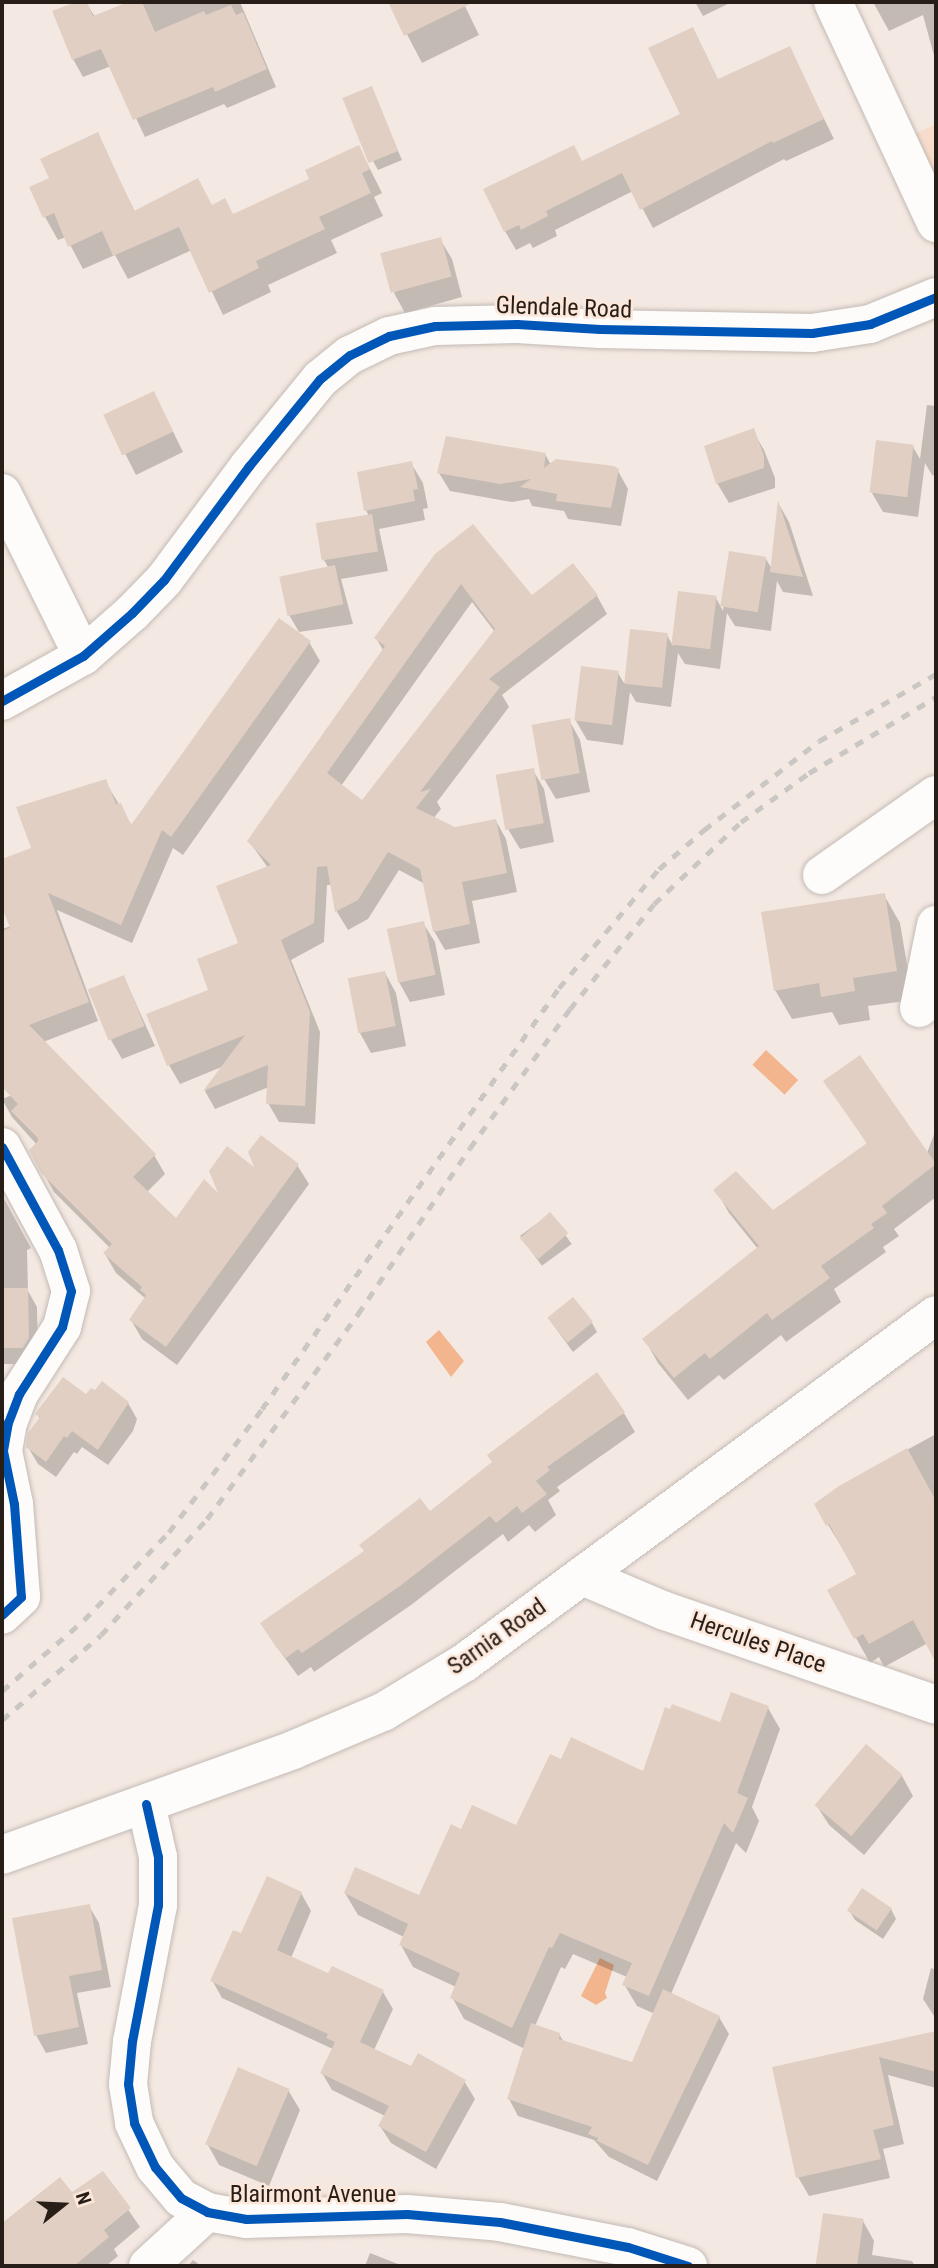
<!DOCTYPE html>
<html>
<head>
<meta charset="utf-8">
<style>
  body { margin:0 }
  #map { position:relative; width:938px; height:2268px; overflow:hidden; background:#f4e9e2; font-family:"Roboto Condensed",sans-serif }
  div>[style] { position:absolute }
  .green>* { inset:0; background:#f8dccb }
  .water>* { inset:0; background:#f2b58d; transform-origin:0 0 }
  .shadow>* { inset:0; background:#0003; transform-origin:0 0 }
  .building>* { inset:0; background:#e1cfc4; transform-origin:0 0 }
  .roads { filter:drop-shadow(0 0 2px #c3bab4) drop-shadow(0 0 2px #c3bab4) }
  .minor>* { height:38px; margin:-19px; padding:0 19px; transform-origin:19px; border-radius:19px; background:#fdfcfb }
  .major>* { height:38px; margin:-19px; padding:0 19px; transform-origin:19px; border-radius:19px; background:#fdfcfb }
  .rail>* { height:5px; margin-top:-2.5px; transform-origin:0; background:repeating-linear-gradient(90deg,#cac6c4 0 9px,transparent 0 18px) }
  .cycleway>* { height:9px; margin:-4.5px; padding:0 4.5px; transform-origin:4.5px; border-radius:4.5px; background:#0057b8 }
  span { translate:-50% -50%; white-space:nowrap; text-align:center; line-height:1.15; -webkit-text-stroke:5px #fce7da; paint-order:stroke }
  .street-label { font-size:24px; color:#271e18 }
  .frame { position:absolute; inset:0; border:4px solid #271e18; pointer-events:none }
  .north { position:absolute; left:28px; top:2170px; width:70px; height:70px; -webkit-text-stroke:5px #fce7da; paint-order:stroke; rotate:72deg; font-size:19px; font-weight:700; line-height:28px; text-align:center; color:#271e18 }
  .north::after { content:''; display:block; margin:auto; width:24px; height:32px; background:#271e18; clip-path:polygon(50% 0,100% 100%,50% 72%,0 100%) }
</style>
</head>
<body>
<div id="map">
  <div class="green">
    <div style="clip-path:polygon(936px 124px,936px 253px,888px 146px)"></div>
  </div>
  <div class="water">
    <div style="left:766px;top:1050px;width:44px;height:20px;rotate:43deg"></div>
    <div style="clip-path:polygon(439px 1330px,464px 1361px,451px 1377px,426px 1342px)"></div>
    <div style="clip-path:polygon(600px 1958px,614px 1965px,605px 1993px,607px 1998px,596px 2005px,581px 1996px)"></div>
  </div>
  <div class="shadow">
    <div style="clip-path:polygon(81px 2px,86px 2px,95px 17px,133px 2px,240px 2px,276px 87px,227px 108px,224px 104px,145px 137px,111px 66px,83px 77px,73px 59px,54px 12px)"></div>
    <div style="clip-path:polygon(390px 2px,463px 2px,479px 35px,422px 63px)"></div>
    <div style="clip-path:polygon(695px 2px,732px 2px,703px 16px)"></div>
    <div style="clip-path:polygon(873px 2px,936px 2px,936px 63px,923px 15px,889px 31px)"></div>
    <div style="clip-path:polygon(789px 48px,834px 139px,786px 161px,784px 159px,653px 228px,633px 191px,555px 230px,557px 236px,533px 248px,530px 243px,516px 250px,505px 231px,582px 162px,682px 115px,718px 81px)"></div>
    <div style="clip-path:polygon(371px 88px,402px 160px,378px 170px,373px 161px)"></div>
    <div style="clip-path:polygon(97px 134px,135px 212px,212px 207px,233px 216px,311px 179px,359px 147px,382px 193px,374px 197px,383px 216px,331px 240px,337px 253px,268px 285px,271px 292px,223px 315px,192px 250px,128px 279px,115px 255px,83px 269px,66px 237px,58px 240px,45px 217px,51px 179px)"></div>
    <div style="clip-path:polygon(440px 239px,452px 259px,462px 297px,405px 313px,394px 293px)"></div>
    <div style="clip-path:polygon(927px 405px,936px 406px,936px 476px,932px 475px,925px 463px,918px 517px,883px 512px,872px 493px,913px 447px,920px 459px)"></div>
    <div style="clip-path:polygon(164px 413px,183px 452px,136px 475px,106px 416px)"></div>
    <div style="clip-path:polygon(753px 431px,764px 450px,775px 478px,775px 488px,729px 503px,717px 483px)"></div>
    <div style="clip-path:polygon(545px 454px,551px 465px,618px 471px,628px 489px,621px 526px,568px 519px,564px 511px,532px 506px,529px 499px,512px 502px,450px 491px,439px 473px)"></div>
    <div style="clip-path:polygon(411px 463px,423px 483px,428px 508px,423px 509px,425px 520px,379px 529px,388px 571px,341px 579px,353px 624px,299px 632px,288px 613px,328px 567px,324px 560px,369px 517px,366px 510px)"></div>
    <div style="clip-path:polygon(780px 506px,789px 522px,813px 596px,783px 592px,777px 581px,771px 631px,735px 626px,727px 613px,720px 669px,685px 664px,678px 653px,671px 707px,636px 702px,630px 692px,623px 745px,587px 740px,576px 721px,618px 673px,624px 683px,667px 635px,673px 646px,680px 593px,716px 598px,723px 611px,730px 553px,766px 559px,772px 569px)"></div>
    <div style="clip-path:polygon(evenodd,437px 555px,532px 597px,597px 596px,607px 614px,502px 695px,509px 707px,437px 802px,441px 809px,433px 819px,454px 829px,496px 821px,506px 839px,517px 892px,472px 901px,480px 943px,445px 950px,434px 931px,425px 884px,399px 870px,368px 919px,348px 930px,337px 912px,332px 885px,327px 885px,324px 942px,291px 960px,320px 1032px,315px 1124px,279px 1122px,268px 1103px,269px 1087px,215px 1109px,205px 1091px,224px 1066px,180px 1084px,169px 1065px,241px 944px,268px 868px,249px 841px,383px 650px,376px 638px,437px 555px,472px 602px,495px 632px,363px 802px,341px 786px,472px 602px)"></div>
    <div style="clip-path:polygon(309px 642px,320px 661px,183px 855px,173px 848px,132px 943px,57px 910px,98px 1021px,43px 1042px,154px 1155px,165px 1174px,147px 1192px,176px 1221px,223px 1200px,258px 1172px,297px 1165px,309px 1184px,177px 1365px,142px 1339px,131px 1320px,146px 1299px,116px 1273px,105px 1254px,110px 1248px,54px 1192px,31px 1151px,37px 1145px,12px 1117px,2px 1099px,38px 1085px,2px 974px,2px 929px,11px 926px,2px 902px,2px 861px,33px 849px,105px 781px,132px 826px)"></div>
    <div style="clip-path:polygon(569px 720px,580px 740px,590px 792px,556px 799px,544px 779px)"></div>
    <div style="clip-path:polygon(533px 770px,544px 789px,554px 842px,520px 849px,508px 829px)"></div>
    <div style="clip-path:polygon(884px 895px,900px 923px,913px 1000px,868px 1006px,870px 1020px,839px 1025px,832px 1012px,792px 1019px,775px 990px)"></div>
    <div style="clip-path:polygon(423px 923px,435px 942px,445px 995px,410px 1002px,399px 982px)"></div>
    <div style="clip-path:polygon(385px 973px,396px 993px,406px 1046px,371px 1053px,360px 1033px)"></div>
    <div style="clip-path:polygon(124px 977px,155px 1046px,122px 1059px,111px 1040px)"></div>
    <div style="clip-path:polygon(826px 1081px,927px 1153px,936px 1129px,936px 1197px,894px 1229px,899px 1236px,883px 1247px,886px 1252px,834px 1289px,841px 1302px,786px 1342px,781px 1335px,724px 1380px,719px 1375px,688px 1400px,658px 1363px,645px 1340px,758px 1249px,729px 1213px,716px 1190px,772px 1212px,868px 1145px)"></div>
    <div style="clip-path:polygon(2px 1195px,31px 1248px,27px 1250px,28px 1291px,37px 1307px,38px 1356px,32px 1364px,2px 1364px)"></div>
    <div style="left:550px;top:1214px;width:37px;height:37px;rotate:54deg"></div>
    <div style="clip-path:polygon(549px 1319px,592px 1323px,597px 1332px,573px 1352px)"></div>
    <div style="clip-path:polygon(95px 1393px,128px 1403px,137px 1419px,133px 1431px,108px 1465px,82px 1447px,77px 1454px,74px 1452px,56px 1477px,38px 1464px,28px 1447px,40px 1419px,37px 1414px)"></div>
    <div style="clip-path:polygon(624px 1413px,635px 1432px,557px 1487px,560px 1491px,548px 1500px,556px 1515px,535px 1532px,529px 1525px,508px 1542px,503px 1534px,411px 1605px,314px 1672px,311px 1667px,298px 1676px,274px 1643px,429px 1513px)"></div>
    <div style="clip-path:polygon(936px 1434px,936px 1654px,928px 1643px,884px 1667px,879px 1657px,870px 1663px,829px 1590px,858px 1574px,816px 1505px,843px 1485px)"></div>
    <div style="clip-path:polygon(evenodd,768px 1708px,780px 1729px,752px 1807px,759px 1821px,746px 1853px,736px 1843px,671px 1994px,719px 2017px,729px 2034px,657px 2181px,609px 2157px,594px 2140px,518px 2116px,509px 2099px,525px 2049px,464px 2019px,452px 1997px,456px 1987px,413px 1967px,401px 1945px,404px 1937px,358px 1915px,345px 1893px,420px 1898px,462px 1831px,516px 1827px,562px 1761px,644px 1774px,721px 1724px,768px 1708px,573px 1954px,627px 1977px,624px 1984px,637px 2006px,655px 2014px,633px 2065px,564px 2042px,559px 2034px,535px 2026px,561px 1967px,565px 1969px,573px 1954px)"></div>
    <div style="clip-path:polygon(902px 1776px,913px 1796px,864px 1855px,829px 1825px,817px 1806px)"></div>
    <div style="clip-path:polygon(301px 1893px,311px 1911px,291px 1958px,329px 1976px,383px 1992px,393px 2009px,374px 2050px,412px 2069px,464px 2081px,475px 2099px,436px 2169px,391px 2143px,380px 2126px,385px 2116px,332px 2090px,322px 2073px,333px 2049px,222px 1998px,212px 1980px,241px 1935px)"></div>
    <div style="clip-path:polygon(89px 1906px,99px 1923px,111px 1987px,77px 1993px,88px 2044px,46px 2053px,36px 2035px)"></div>
    <div style="clip-path:polygon(891px 1909px,896px 1919px,883px 1939px,855px 1920px,849px 1910px)"></div>
    <div style="clip-path:polygon(931px 1968px,936px 1970px,936px 2019px,923px 1999px)"></div>
    <div style="clip-path:polygon(936px 2033px,936px 2088px,888px 2075px,904px 2144px,883px 2149px,890px 2178px,809px 2196px,798px 2177px,774px 2068px)"></div>
    <div style="clip-path:polygon(288px 2090px,300px 2110px,269px 2186px,219px 2165px,208px 2145px)"></div>
    <div style="clip-path:polygon(103px 2173px,140px 2227px,114px 2249px,118px 2256px,106px 2266px,2px 2266px,2px 2224px,60px 2179px,72px 2194px)"></div>
    <div style="clip-path:polygon(824px 2215px,863px 2221px,874px 2241px,872px 2255px,912px 2261px,915px 2266px,816px 2266px)"></div>
    <div style="clip-path:polygon(370px 2253px,403px 2266px,365px 2266px)"></div>
    <div style="clip-path:polygon(193px 2260px,201px 2266px,188px 2266px)"></div>
  </div>
  <div class="building">
    <div style="clip-path:polygon(76px 2px,87px 2px,93px 16px,128px 2px,142px 2px,155px 32px,204px 11px,206px 15px,231px 5px,236px 15px,243px 12px,267px 69px,215px 92px,213px 87px,133px 120px,101px 49px,72px 60px,52px 11px)"></div>
    <div style="clip-path:polygon(388px 2px,474px 2px,404px 36px)"></div>
    <div style="clip-path:polygon(693px 27px,718px 79px,790px 46px,824px 119px,773px 143px,772px 141px,640px 210px,622px 173px,546px 211px,548px 216px,521px 230px,519px 225px,504px 232px,483px 189px,574px 145px,582px 161px,680px 114px,648px 48px)"></div>
    <div style="left:372px;top:86px;width:70px;height:32px;rotate:68deg"></div>
    <div style="clip-path:polygon(98px 132px,134px 211px,198px 178px,212px 205px,225px 198px,233px 214px,309px 179px,305px 170px,359px 145px,370px 169px,362px 173px,371px 193px,319px 217px,325px 229px,256px 261px,259px 268px,209px 293px,179px 227px,113px 256px,102px 231px,68px 247px,54px 213px,43px 218px,29px 187px,49px 178px,40px 159px)"></div>
    <div style="left:441px;top:237px;width:41px;height:63px;rotate:75deg"></div>
    <div style="left:154px;top:391px;width:45px;height:56px;rotate:65deg"></div>
    <div style="clip-path:polygon(754px 428px,764px 456px,764px 468px,716px 484px,704px 446px)"></div>
    <div style="clip-path:polygon(446px 436px,546px 453px,544px 468px,556px 459px,614px 466px,619px 469px,611px 508px,556px 501px,557px 494px,520px 487px,531px 479px,500px 484px,437px 473px)"></div>
    <div style="left:876px;top:440px;width:38px;height:53px;rotate:7deg"></div>
    <div style="clip-path:polygon(412px 461px,418px 489px,413px 490px,415px 501px,364px 511px,357px 472px)"></div>
    <div style="clip-path:polygon(778px 500px,803px 577px,770px 572px)"></div>
    <div style="left:372px;top:514px;width:38px;height:57px;rotate:81deg"></div>
    <div style="clip-path:polygon(evenodd,473px 524px,532px 595px,573px 563px,598px 595px,489px 679px,500px 687px,420px 792px,431px 789px,416px 808px,455px 827px,496px 819px,507px 873px,462px 882px,470px 924px,433px 932px,420px 869px,388px 852px,358px 900px,335px 912px,327px 866px,317px 867px,314px 923px,281px 940px,310px 1012px,305px 1106px,266px 1104px,268px 1065px,203px 1091px,245px 1035px,167px 1066px,146px 1014px,208px 990px,197px 959px,238px 943px,216px 886px,271px 865px,247px 841px,385px 646px,374px 638px,435px 554px,473px 524px,461px 584px,495px 629px,362px 800px,327px 773px,461px 584px)"></div>
    <div style="left:729px;top:551px;width:38px;height:56px;rotate:9deg"></div>
    <div style="left:335px;top:565px;width:40px;height:57px;rotate:78deg"></div>
    <div style="left:678px;top:591px;width:39px;height:54px;rotate:7deg"></div>
    <div style="clip-path:polygon(279px 618px,311px 641px,171px 837px,162px 830px,121px 925px,48px 893px,89px 1002px,29px 1025px,156px 1154px,133px 1177px,176px 1218px,204px 1179px,218px 1193px,209px 1171px,227px 1146px,254px 1167px,248px 1152px,261px 1135px,299px 1164px,166px 1347px,129px 1320px,146px 1295px,140px 1290px,142px 1287px,103px 1253px,112px 1244px,41px 1173px,29px 1150px,38px 1141px,38px 1138px,11px 1111px,18px 1104px,2px 1087px,2px 931px,10px 928px,2px 907px,2px 859px,31px 848px,16px 807px,106px 779px,116px 804px,121px 803px,131px 825px)"></div>
    <div style="left:630px;top:629px;width:38px;height:55px;rotate:6deg"></div>
    <div style="left:581px;top:666px;width:38px;height:55px;rotate:7deg"></div>
    <div style="left:570px;top:718px;width:56px;height:39px;rotate:80deg"></div>
    <div style="left:534px;top:768px;width:56px;height:39px;rotate:80deg"></div>
    <div style="clip-path:polygon(885px 893px,897px 971px,853px 978px,855px 991px,821px 997px,819px 983px,774px 991px,761px 912px)"></div>
    <div style="left:424px;top:921px;width:55px;height:38px;rotate:78deg"></div>
    <div style="left:385px;top:971px;width:56px;height:38px;rotate:79deg"></div>
    <div style="left:124px;top:975px;width:55px;height:39px;rotate:68deg"></div>
    <div style="clip-path:polygon(860px 1055px,936px 1164px,882px 1206px,887px 1213px,871px 1224px,874px 1228px,821px 1266px,830px 1278px,772px 1320px,767px 1313px,710px 1359px,705px 1353px,674px 1378px,642px 1339px,759px 1246px,713px 1190px,736px 1171px,773px 1210px,867px 1143px,823px 1081px)"></div>
    <div style="left:550px;top:1212px;width:28px;height:40px;rotate:49deg"></div>
    <div style="clip-path:polygon(2px 1288px,28px 1288px,29px 1338px,23px 1348px,2px 1348px)"></div>
    <div style="left:573px;top:1297px;width:32px;height:33px;rotate:51deg"></div>
    <div style="clip-path:polygon(597px 1372px,625px 1412px,547px 1467px,550px 1470px,536px 1481px,547px 1494px,522px 1513px,517px 1506px,496px 1523px,490px 1516px,400px 1586px,302px 1653px,298px 1649px,286px 1658px,276px 1647px,260px 1623px,364px 1551px,359px 1545px,420px 1498px,430px 1511px,492px 1462px,487px 1455px)"></div>
    <div style="clip-path:polygon(63px 1377px,86px 1394px,91px 1388px,95px 1390px,102px 1381px,129px 1402px,98px 1450px,72px 1431px,67px 1438px,64px 1436px,46px 1462px,26px 1447px,28px 1433px,40px 1417px,35px 1414px)"></div>
    <div style="clip-path:polygon(907px 1448px,936px 1501px,936px 1663px,913px 1620px,869px 1644px,863px 1634px,854px 1639px,827px 1590px,856px 1574px,829px 1524px,826px 1526px,814px 1504px,839px 1486px)"></div>
    <div style="clip-path:polygon(731px 1692px,769px 1706px,737px 1793px,748px 1798px,733px 1833px,724px 1823px,649px 1996px,622px 1985px,632px 1963px,560px 1933px,552px 1948px,549px 1947px,512px 2028px,450px 1998px,460px 1973px,399px 1945px,408px 1924px,344px 1893px,355px 1867px,419px 1895px,451px 1824px,461px 1829px,472px 1805px,516px 1825px,550px 1754px,561px 1759px,571px 1737px,643px 1771px,665px 1707px,670px 1709px,672px 1704px,720px 1722px)"></div>
    <div style="left:866px;top:1744px;width:48px;height:80px;rotate:40deg"></div>
    <div style="clip-path:polygon(267px 1876px,302px 1892px,277px 1950px,328px 1973px,332px 1966px,384px 1990px,360px 2042px,411px 2066px,418px 2053px,466px 2080px,426px 2152px,378px 2126px,389px 2106px,320px 2073px,335px 2042px,326px 2038px,328px 2034px,210px 1981px,233px 1930px,241px 1933px)"></div>
    <div style="left:862px;top:1888px;width:36px;height:27px;rotate:34deg"></div>
    <div style="clip-path:polygon(90px 1904px,102px 1970px,69px 1976px,79px 2027px,34px 2036px,12px 1918px)"></div>
    <div style="clip-path:polygon(663px 1989px,720px 2016px,648px 2165px,597px 2141px,598px 2138px,588px 2134px,592px 2127px,507px 2099px,531px 2023px,560px 2033px,559px 2039px,632px 2062px)"></div>
    <div style="clip-path:polygon(936px 2031px,936px 2072px,879px 2057px,894px 2125px,873px 2130px,881px 2159px,796px 2178px,772px 2067px)"></div>
    <div style="left:238px;top:2067px;width:56px;height:84px;rotate:23deg"></div>
    <div style="clip-path:polygon(103px 2171px,131px 2208px,104px 2230px,109px 2237px,74px 2266px,2px 2266px,2px 2223px,60px 2177px,72px 2192px)"></div>
    <div style="left:823px;top:2213px;width:41px;height:54px;rotate:8deg"></div>
  </div>
  <div class="roads">
    <div class="minor">
      <div style="left:833px;top:2px;width:244px;rotate:65deg"></div>
      <div style="left:2px;top:493px;width:182px;rotate:63.6deg"></div>
      <div style="left:2px;top:701px;width:93px;rotate:-29.1deg"></div>
      <div style="left:83px;top:656px;width:65px;rotate:-41.3deg"></div>
      <div style="left:132px;top:613px;width:46px;rotate:-45.9deg"></div>
      <div style="left:164px;top:580px;width:142px;rotate:-53.3deg"></div>
      <div style="left:249px;top:466px;width:112px;rotate:-50.8deg"></div>
      <div style="left:320px;top:379px;width:38px;rotate:-39deg"></div>
      <div style="left:350px;top:355px;width:43px;rotate:-26deg"></div>
      <div style="left:389px;top:336px;width:47px;rotate:-12.3deg"></div>
      <div style="left:435px;top:326px;width:82px;rotate:-1.4deg"></div>
      <div style="left:517px;top:324px;width:83px;rotate:3.4deg"></div>
      <div style="left:600px;top:329px;width:212px;rotate:1.1deg"></div>
      <div style="left:812px;top:333px;width:59px;rotate:-8.8deg"></div>
      <div style="left:870px;top:324px;width:71px;rotate:-22.2deg"></div>
      <div style="left:822px;top:875px;width:139px;rotate:-35.1deg"></div>
      <div style="left:919px;top:1008px;width:85px;rotate:-78.4deg"></div>
      <div style="left:2px;top:1147px;width:117px;rotate:61.5deg"></div>
      <div style="left:58px;top:1250px;width:43px;rotate:72.4deg"></div>
      <div style="left:71px;top:1291px;width:37px;rotate:104deg"></div>
      <div style="left:62px;top:1327px;width:80px;rotate:122.7deg"></div>
      <div style="left:19px;top:1394px;width:30px;rotate:111deg"></div>
      <div style="left:8px;top:1422px;width:29px;rotate:100deg"></div>
      <div style="left:3px;top:1451px;width:54px;rotate:78.3deg"></div>
      <div style="left:14px;top:1504px;width:93px;rotate:85.7deg"></div>
      <div style="left:21px;top:1597px;width:26px;rotate:137deg"></div>
      <div style="left:582px;top:1576px;width:90px;rotate:22.9deg"></div>
      <div style="left:665px;top:1611px;width:287px;rotate:19.1deg"></div>
      <div style="left:146px;top:1804px;width:54px;rotate:77.2deg"></div>
      <div style="left:158px;top:1857px;width:48px;rotate:90deg"></div>
      <div style="left:158px;top:1905px;width:138px;rotate:100.8deg"></div>
      <div style="left:132px;top:2041px;width:43px;rotate:95.3deg"></div>
      <div style="left:128px;top:2084px;width:39px;rotate:81deg"></div>
      <div style="left:134px;top:2123px;width:49px;rotate:64.5deg"></div>
      <div style="left:155px;top:2167px;width:40px;rotate:50deg"></div>
      <div style="left:181px;top:2198px;width:30px;rotate:28deg"></div>
      <div style="left:207px;top:2212px;width:40px;rotate:10deg"></div>
      <div style="left:246px;top:2219px;width:161px;rotate:-1.8deg"></div>
      <div style="left:407px;top:2214px;width:93px;rotate:4.9deg"></div>
      <div style="left:500px;top:2222px;width:130px;rotate:11.1deg"></div>
      <div style="left:628px;top:2247px;width:63px;rotate:17.6deg"></div>
      <div style="left:148px;top:2266px;width:80px;rotate:-42.5deg"></div>
    </div>
    <div class="major">
      <div style="left:2px;top:1855px;width:309px;rotate:-19.8deg"></div>
      <div style="left:293px;top:1750px;width:98px;rotate:-22.9deg"></div>
      <div style="left:383px;top:1712px;width:95px;rotate:-31.2deg"></div>
      <div style="left:464px;top:1663px;width:586px;rotate:-36.4deg"></div>
    </div>
  </div>
  <div class="rail">
    <div style="left:2px;top:1691px;width:108px;rotate:-40.9deg"></div>
    <div style="left:84px;top:1620px;width:122px;rotate:-46deg"></div>
    <div style="left:169px;top:1532px;width:154px;rotate:-52.9deg"></div>
    <div style="left:262px;top:1409px;width:515px;rotate:-54.8deg"></div>
    <div style="left:559px;top:988px;width:155px;rotate:-50deg"></div>
    <div style="left:659px;top:869px;width:60px;rotate:-40.9deg"></div>
    <div style="left:704px;top:830px;width:145px;rotate:-37.7deg"></div>
    <div style="left:819px;top:741px;width:135px;rotate:-29.8deg"></div>
    <div style="left:2px;top:1720px;width:130px;rotate:-40.6deg"></div>
    <div style="left:101px;top:1635px;width:157px;rotate:-47.6deg"></div>
    <div style="left:207px;top:1519px;width:255px;rotate:-53.6deg"></div>
    <div style="left:358px;top:1314px;width:200px;rotate:-56deg"></div>
    <div style="left:470px;top:1148px;width:171px;rotate:-54.3deg"></div>
    <div style="left:570px;top:1009px;width:134px;rotate:-51.3deg"></div>
    <div style="left:654px;top:904px;width:120px;rotate:-43.3deg"></div>
    <div style="left:741px;top:822px;width:84px;rotate:-35.8deg"></div>
    <div style="left:809px;top:773px;width:148px;rotate:-30.9deg"></div>
  </div>
  <div class="cycleway">
    <div style="left:2px;top:701px;width:93px;rotate:-29.1deg"></div>
    <div style="left:83px;top:656px;width:65px;rotate:-41.3deg"></div>
    <div style="left:132px;top:613px;width:46px;rotate:-45.9deg"></div>
    <div style="left:164px;top:580px;width:142px;rotate:-53.3deg"></div>
    <div style="left:249px;top:466px;width:112px;rotate:-50.8deg"></div>
    <div style="left:320px;top:379px;width:38px;rotate:-39deg"></div>
    <div style="left:350px;top:355px;width:43px;rotate:-26deg"></div>
    <div style="left:389px;top:336px;width:47px;rotate:-12.3deg"></div>
    <div style="left:435px;top:326px;width:82px;rotate:-1.4deg"></div>
    <div style="left:517px;top:324px;width:83px;rotate:3.4deg"></div>
    <div style="left:600px;top:329px;width:212px;rotate:1.1deg"></div>
    <div style="left:812px;top:333px;width:59px;rotate:-8.8deg"></div>
    <div style="left:870px;top:324px;width:71px;rotate:-22.2deg"></div>
    <div style="left:2px;top:1147px;width:117px;rotate:61.5deg"></div>
    <div style="left:58px;top:1250px;width:43px;rotate:72.4deg"></div>
    <div style="left:71px;top:1291px;width:37px;rotate:104deg"></div>
    <div style="left:62px;top:1327px;width:80px;rotate:122.7deg"></div>
    <div style="left:19px;top:1394px;width:30px;rotate:111deg"></div>
    <div style="left:8px;top:1422px;width:29px;rotate:100deg"></div>
    <div style="left:3px;top:1451px;width:54px;rotate:78.3deg"></div>
    <div style="left:14px;top:1504px;width:93px;rotate:85.7deg"></div>
    <div style="left:21px;top:1597px;width:26px;rotate:137deg"></div>
    <div style="left:146px;top:1804px;width:54px;rotate:77.2deg"></div>
    <div style="left:158px;top:1857px;width:48px;rotate:90deg"></div>
    <div style="left:158px;top:1905px;width:138px;rotate:100.8deg"></div>
    <div style="left:132px;top:2041px;width:43px;rotate:95.3deg"></div>
    <div style="left:128px;top:2084px;width:39px;rotate:81deg"></div>
    <div style="left:134px;top:2123px;width:49px;rotate:64.5deg"></div>
    <div style="left:155px;top:2167px;width:40px;rotate:50deg"></div>
    <div style="left:181px;top:2198px;width:30px;rotate:28deg"></div>
    <div style="left:207px;top:2212px;width:40px;rotate:10deg"></div>
    <div style="left:246px;top:2219px;width:161px;rotate:-1.8deg"></div>
    <div style="left:407px;top:2214px;width:93px;rotate:4.9deg"></div>
    <div style="left:500px;top:2222px;width:130px;rotate:11.1deg"></div>
    <div style="left:628px;top:2247px;width:63px;rotate:17.6deg"></div>
  </div>
  <div class="street-label">
    <span style="left:564px;top:308px;rotate:2deg">Glendale Road</span>
    <span style="left:497px;top:1637px;rotate:-35deg">Sarnia Road</span>
    <span style="left:758px;top:1643px;rotate:19deg">Hercules Place</span>
    <span style="left:313px;top:2195px">Blairmont Avenue</span>
  </div>
  <div class="frame"></div>
  <div class="north">N</div>
</div>
</body>
</html>
